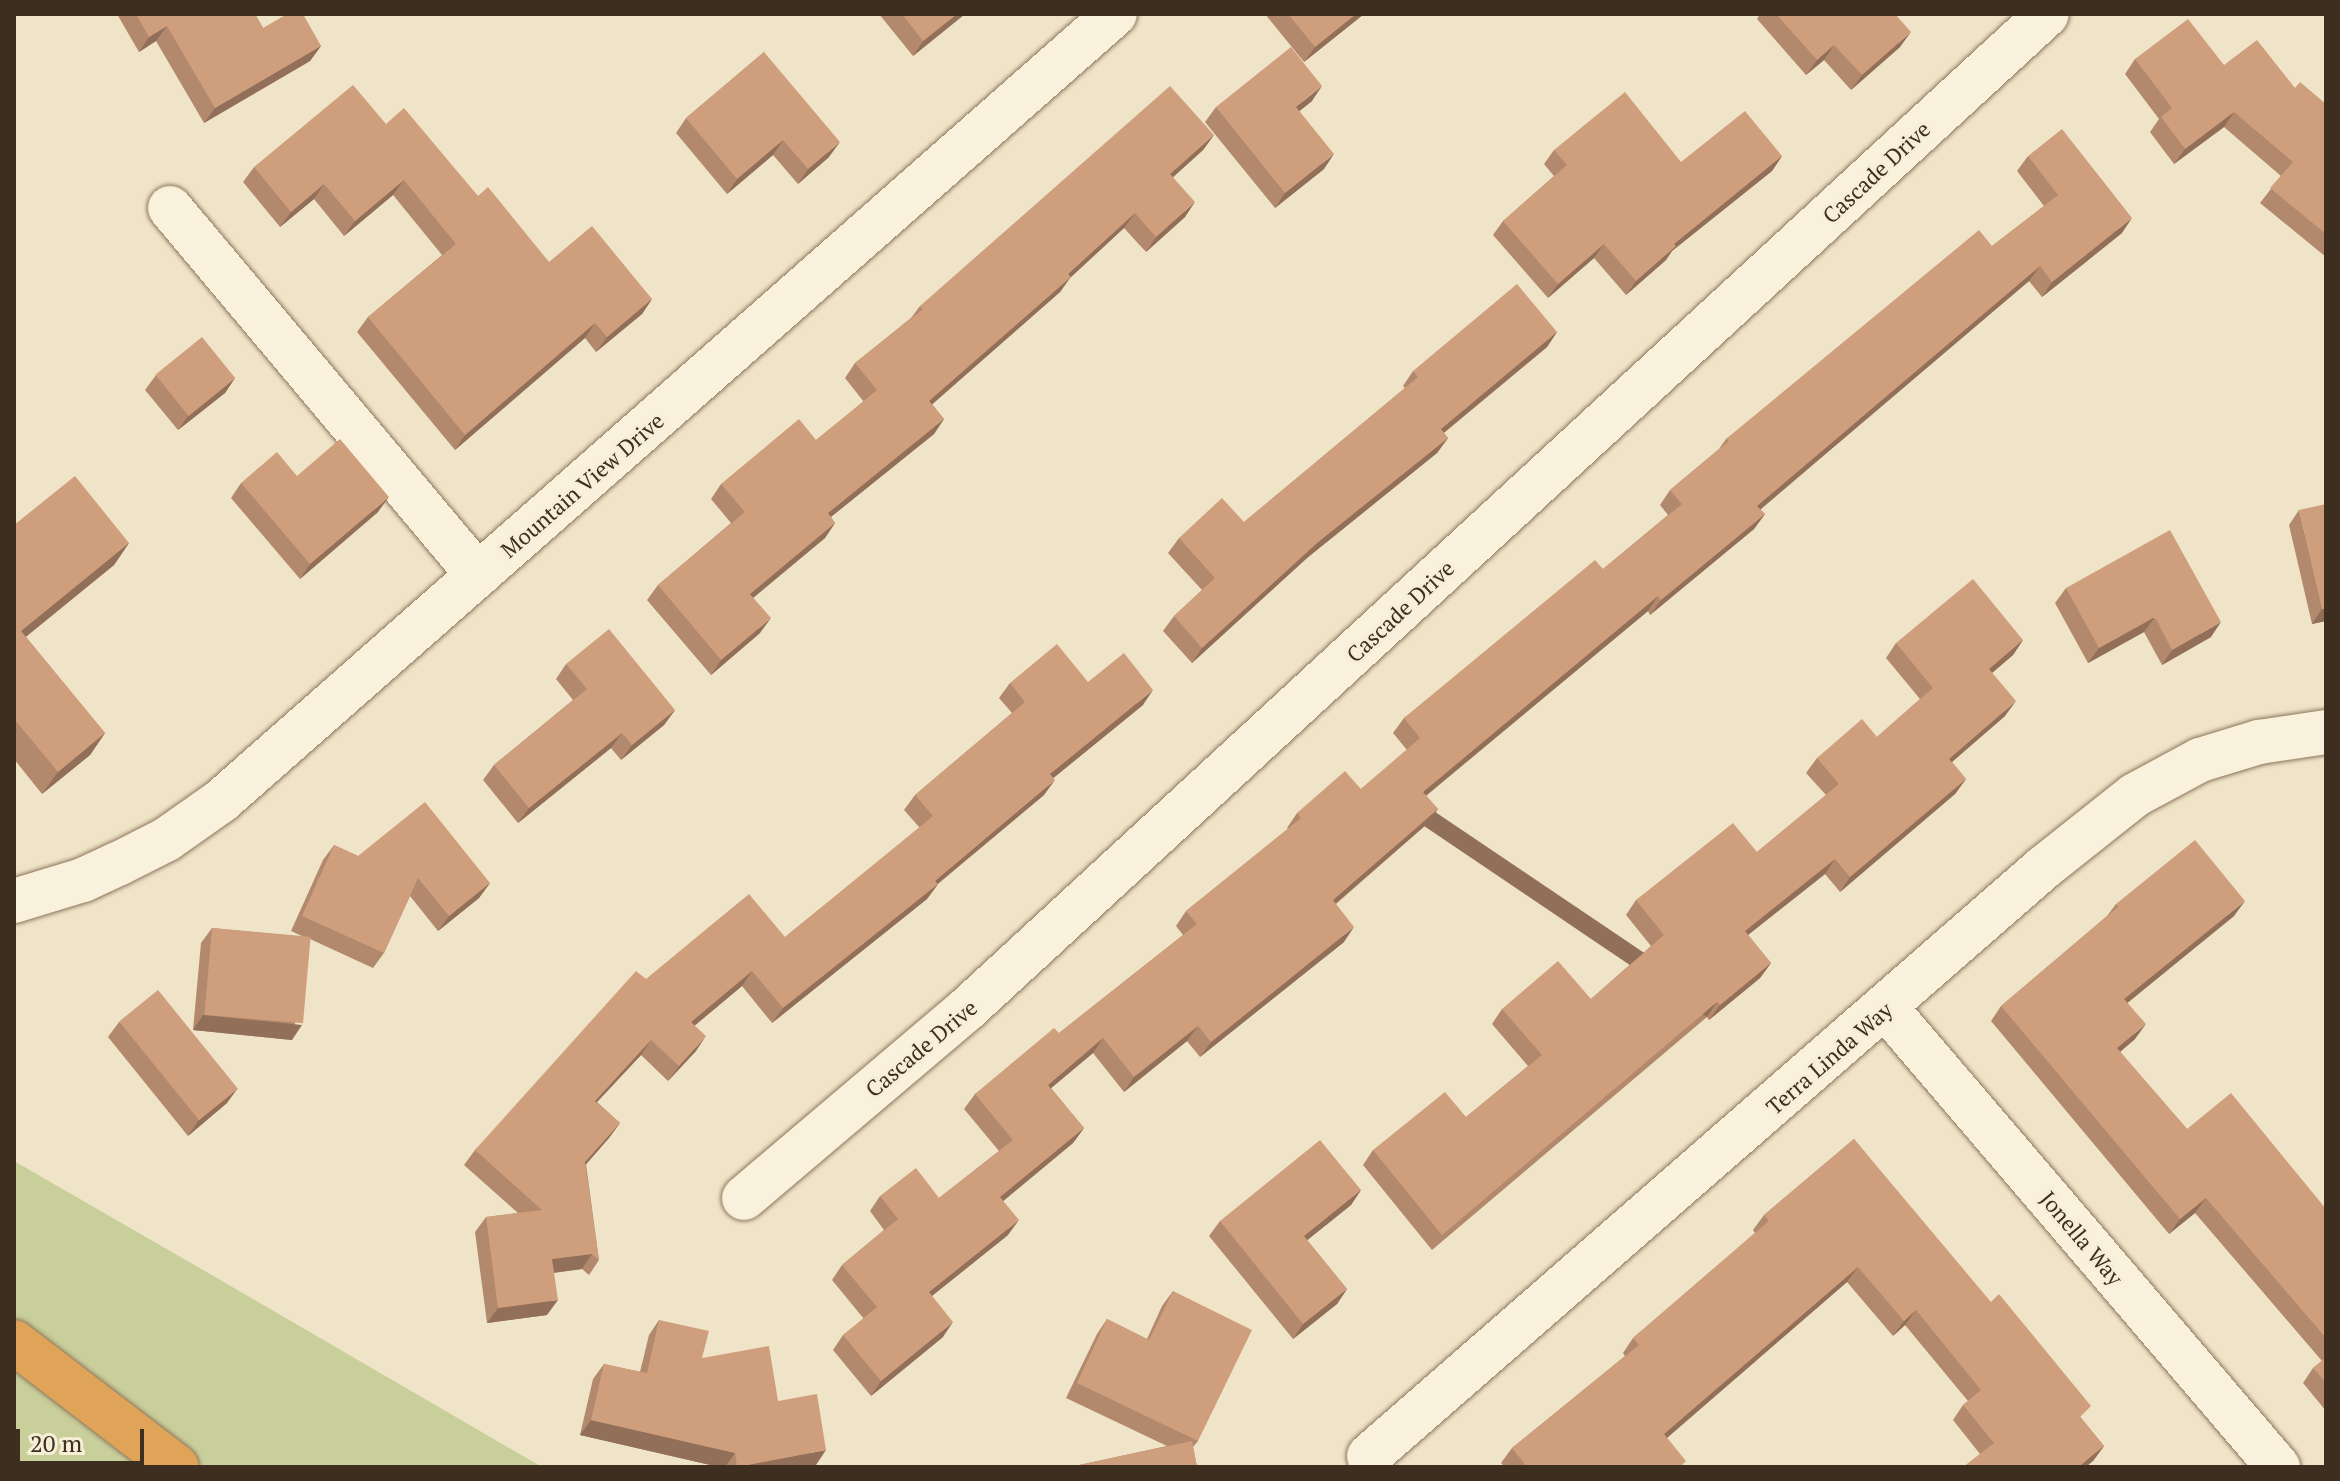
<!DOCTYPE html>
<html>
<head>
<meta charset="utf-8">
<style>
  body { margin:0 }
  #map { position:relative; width:2340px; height:1481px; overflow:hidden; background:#f0e4c8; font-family:"PT Serif",serif }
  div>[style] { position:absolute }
  .green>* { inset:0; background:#c9cf9b }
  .roads { filter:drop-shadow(0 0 2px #8d765c) drop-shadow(0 0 2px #8d765c) }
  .minor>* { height:44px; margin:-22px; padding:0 22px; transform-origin:22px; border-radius:22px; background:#faf1dc }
  .highway>* { height:44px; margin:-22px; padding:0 22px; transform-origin:22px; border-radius:22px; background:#e0a458 }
  .wall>* { inset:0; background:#b2896c }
  .shaded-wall>* { inset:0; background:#916f58; transform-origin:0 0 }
  .building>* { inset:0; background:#cf9f7d; transform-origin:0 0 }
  span { translate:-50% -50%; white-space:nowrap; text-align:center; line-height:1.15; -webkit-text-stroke:6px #f7eed8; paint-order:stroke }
  .street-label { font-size:22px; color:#3d2e20 }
  .frame { position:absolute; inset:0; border:16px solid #3d2e20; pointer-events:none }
  .scale { position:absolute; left:16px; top:1429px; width:128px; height:36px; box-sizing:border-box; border:4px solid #3d2e20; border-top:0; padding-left:10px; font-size:24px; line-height:28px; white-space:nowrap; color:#3d2e20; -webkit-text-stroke:6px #f7eed8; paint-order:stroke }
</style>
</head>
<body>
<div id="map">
  <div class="green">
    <div style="clip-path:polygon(14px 1161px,210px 1274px,542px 1467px,14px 1467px)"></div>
  </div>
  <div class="roads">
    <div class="minor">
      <div style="left:170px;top:208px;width:479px;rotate:50deg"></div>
      <div style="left:14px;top:901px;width:72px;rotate:-16.9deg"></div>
      <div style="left:83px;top:880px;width:38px;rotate:-25deg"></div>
      <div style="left:118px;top:864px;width:55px;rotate:-27deg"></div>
      <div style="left:167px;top:839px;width:66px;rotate:-35.1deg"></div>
      <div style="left:221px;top:801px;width:1191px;rotate:-41.36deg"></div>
      <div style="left:1886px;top:1008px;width:604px;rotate:49.5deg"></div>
      <div style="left:744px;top:1198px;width:292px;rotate:-40.3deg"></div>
      <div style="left:967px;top:1009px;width:1468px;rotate:-42.65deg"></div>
      <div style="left:1369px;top:1456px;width:894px;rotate:-41.1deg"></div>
      <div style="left:2043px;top:868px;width:117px;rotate:-38.4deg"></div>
      <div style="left:2135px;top:795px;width:74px;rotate:-28.3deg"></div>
      <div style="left:2200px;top:760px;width:62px;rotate:-17deg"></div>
      <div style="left:2259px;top:742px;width:68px;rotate:-8.5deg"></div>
    </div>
    <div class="highway">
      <div style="left:14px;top:1342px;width:205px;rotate:37.5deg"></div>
    </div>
  </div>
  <div class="wall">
    <div style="clip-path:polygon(117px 14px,255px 14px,263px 28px,321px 46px,310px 61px,204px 123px,156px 41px,139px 52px)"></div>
    <div style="clip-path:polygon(879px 14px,965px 14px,913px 56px)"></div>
    <div style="clip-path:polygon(1265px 14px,1364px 14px,1304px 62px)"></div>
    <div style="clip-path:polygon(1760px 14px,1895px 14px,1900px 47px,1851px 90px,1824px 60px,1806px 75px,1757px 19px)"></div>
    <div style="clip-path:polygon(764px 52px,829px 157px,798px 184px,773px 155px,727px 194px,676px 133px,686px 118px)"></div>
    <div style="clip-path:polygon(2135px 59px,2224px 65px,2295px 88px,2326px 104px,2326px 257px,2260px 203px,2281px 176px,2224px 127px,2174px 164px,2150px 132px,2159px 119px,2125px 74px)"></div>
    <div style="clip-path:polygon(1312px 101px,1299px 111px,1324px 169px,1275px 208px,1205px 122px,1216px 107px)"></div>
    <div style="clip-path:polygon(386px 124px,478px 196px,549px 262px,652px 299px,642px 314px,596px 352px,585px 338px,455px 450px,357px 332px,368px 317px,442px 255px,393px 195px,344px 236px,314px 199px,280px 227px,243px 182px,254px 167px)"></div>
    <div style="clip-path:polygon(1214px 135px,1203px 150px,1173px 177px,1185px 217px,1146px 252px,1124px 228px,1070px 278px,1060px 292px,932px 404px,944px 419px,934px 434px,831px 517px,835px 523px,825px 538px,753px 597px,760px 633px,711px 675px,647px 600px,658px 585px,731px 523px,711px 499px,721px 484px,816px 440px,864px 402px,845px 378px,855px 363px,911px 318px,920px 306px)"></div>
    <div style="clip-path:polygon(1554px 150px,1681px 162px,1782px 156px,1772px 171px,1672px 251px,1666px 260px,1626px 295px,1594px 258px,1548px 298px,1493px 235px,1503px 221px,1554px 176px,1544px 164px)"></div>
    <div style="clip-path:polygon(2028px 156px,2122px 233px,2042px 297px,2029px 281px,1760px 509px,1765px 514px,1754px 529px,1650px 615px,1648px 611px,1426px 796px,1438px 809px,1427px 824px,1336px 904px,1344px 942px,1250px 1017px,1200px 1057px,1187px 1041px,1124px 1092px,1093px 1053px,1051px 1088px,1084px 1128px,1073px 1143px,1003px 1201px,1008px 1235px,932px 1296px,943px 1337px,871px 1396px,833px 1350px,843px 1335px,864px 1319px,832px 1280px,842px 1265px,884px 1230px,870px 1211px,880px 1196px,939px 1198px,999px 1151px,964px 1109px,975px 1094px,1059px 1033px,1183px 935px,1176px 926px,1186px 911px,1288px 829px,1287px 828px,1297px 813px,1361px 789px,1407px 750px,1393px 733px,1404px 718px,1603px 569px,1668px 515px,1660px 505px,1670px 490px,1719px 449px,1726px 439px,1992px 246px,2044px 206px,2017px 171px)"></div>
    <div style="clip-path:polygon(1557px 332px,1547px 347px,1444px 433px,1448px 438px,1437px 453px,1307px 558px,1192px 663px,1163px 631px,1174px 616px,1202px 590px,1168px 553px,1179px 538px,1244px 522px,1405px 388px,1403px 386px,1413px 371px)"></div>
    <div style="clip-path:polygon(156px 375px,235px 378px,225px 393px,178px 430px,145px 390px)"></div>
    <div style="clip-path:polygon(297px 476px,378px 512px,300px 579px,231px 498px,241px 483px)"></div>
    <div style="clip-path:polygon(2299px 510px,2326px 621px,2312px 624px,2289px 525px)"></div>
    <div style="clip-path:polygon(14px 525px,129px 543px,114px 565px,26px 637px,105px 733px,90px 755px,42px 794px,14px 759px)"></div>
    <div style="clip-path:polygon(2066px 588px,2211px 637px,2162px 665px,2144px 632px,2088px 663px,2055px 603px)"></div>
    <div style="clip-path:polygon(2023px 640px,2013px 655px,1992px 673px,2005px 716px,1952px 762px,1966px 779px,1955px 794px,1840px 892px,1825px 874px,1748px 935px,1771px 963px,1760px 978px,1709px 1020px,1707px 1017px,1432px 1250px,1363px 1165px,1373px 1150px,1466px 1117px,1528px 1066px,1492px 1024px,1502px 1009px,1591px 999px,1651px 946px,1626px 915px,1636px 900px,1757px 852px,1826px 795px,1806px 773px,1817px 758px,1877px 737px,1920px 699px,1886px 658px,1896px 643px)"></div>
    <div style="clip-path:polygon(566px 664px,675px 710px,664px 725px,621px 760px,611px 748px,518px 823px,483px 780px,494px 765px,573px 700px,556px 679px)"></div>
    <div style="clip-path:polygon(1088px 682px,1143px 705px,1053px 778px,1044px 795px,938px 884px,927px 899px,772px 1023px,742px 986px,695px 1025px,696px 1051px,668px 1081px,641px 1055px,597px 1102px,620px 1123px,609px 1138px,586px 1164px,599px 1260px,589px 1275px,582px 1269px,554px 1273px,547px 1315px,487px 1323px,475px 1232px,486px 1217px,518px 1213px,464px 1165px,475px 1150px,646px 979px,785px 937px,920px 828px,904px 810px,915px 795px,1012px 713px,999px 698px,1010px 683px)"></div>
    <div style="clip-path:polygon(334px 845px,358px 856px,490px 883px,479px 898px,438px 931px,410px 896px,384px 953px,373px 968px,310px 939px,292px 1040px,193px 1030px,201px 943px,212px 928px,304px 937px,291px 931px,323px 860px)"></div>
    <div style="clip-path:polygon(2116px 904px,2234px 916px,2127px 1002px,2135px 1039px,2120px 1052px,2187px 1129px,2326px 1209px,2326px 1411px,2303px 1383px,2313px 1368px,2322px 1361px,2195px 1213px,2169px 1234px,1991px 1021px,2001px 1006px,2107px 916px)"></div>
    <div style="clip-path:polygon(119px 1022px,227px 1103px,188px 1136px,108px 1037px)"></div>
    <div style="clip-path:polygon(1854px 1139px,2104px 1446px,2093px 1461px,1980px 1454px,1953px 1420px,1963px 1405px,1968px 1401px,1905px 1325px,1893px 1336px,1847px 1282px,1667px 1438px,1683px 1467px,1505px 1467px,1501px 1463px,1512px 1448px,1625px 1356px,1623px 1353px,1633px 1338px,1755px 1233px,1753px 1230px,1764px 1215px)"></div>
    <div style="clip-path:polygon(1361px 1190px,1351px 1205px,1307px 1240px,1347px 1289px,1337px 1304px,1293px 1339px,1209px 1236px,1220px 1221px)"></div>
    <div style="clip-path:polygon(1173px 1291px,1198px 1441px,1193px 1447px,1197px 1467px,1078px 1467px,1079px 1465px,1167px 1446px,1066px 1398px,1097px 1334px,1107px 1319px,1147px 1339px,1162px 1306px)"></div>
    <div style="clip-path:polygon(659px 1320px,702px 1358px,778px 1401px,816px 1465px,808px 1467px,719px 1467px,580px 1435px,593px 1379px,604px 1364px,640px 1372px,649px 1335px)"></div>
  </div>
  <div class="shaded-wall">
    <div style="clip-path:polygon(957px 14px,965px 14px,913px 56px,923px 41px)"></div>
    <div style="clip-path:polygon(1356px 14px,1364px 14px,1304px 62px,1315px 47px)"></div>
    <div style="clip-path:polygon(167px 26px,156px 41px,139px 52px,149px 37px)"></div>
    <div style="clip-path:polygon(1911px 32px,1900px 47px,1851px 90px,1862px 75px)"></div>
    <div style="clip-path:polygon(1834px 45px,1824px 60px,1806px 75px,1817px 60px)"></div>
    <div style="clip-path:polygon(321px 46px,310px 61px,204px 123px,215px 108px)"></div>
    <div style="clip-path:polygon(1322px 86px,1312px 101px,1286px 122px,1296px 107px)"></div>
    <div style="clip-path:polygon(2234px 112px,2224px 127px,2174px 164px,2185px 149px)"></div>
    <div style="clip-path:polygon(1214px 135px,1203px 150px,1160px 189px,1170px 174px)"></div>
    <div style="clip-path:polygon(783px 140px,773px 155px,727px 194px,737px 179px)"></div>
    <div style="clip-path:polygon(840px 142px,829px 157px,798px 184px,808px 169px)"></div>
    <div style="clip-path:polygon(1334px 154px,1324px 169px,1275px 208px,1285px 193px)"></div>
    <div style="clip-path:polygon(1782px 156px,1772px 171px,1672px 251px,1666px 260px,1626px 295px,1636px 281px,1674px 244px)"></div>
    <div style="clip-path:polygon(404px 180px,393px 195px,344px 236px,355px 221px)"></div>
    <div style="clip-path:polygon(324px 184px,314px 199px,280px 227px,291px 212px)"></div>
    <div style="clip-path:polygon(1195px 202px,1185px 217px,1146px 252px,1156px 237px)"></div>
    <div style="clip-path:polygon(1135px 213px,1124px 228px,1070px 278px,1060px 292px,919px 416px,929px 401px)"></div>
    <div style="clip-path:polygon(2132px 218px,2122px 233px,2042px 297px,2052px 282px)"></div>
    <div style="clip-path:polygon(1604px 244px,1594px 258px,1548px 298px,1558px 284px)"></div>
    <div style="clip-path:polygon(2040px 266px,2029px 281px,1747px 521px,1757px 506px)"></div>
    <div style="clip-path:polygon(652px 299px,642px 314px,596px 352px,607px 337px)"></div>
    <div style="clip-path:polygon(595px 323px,585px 338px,455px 450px,465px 435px)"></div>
    <div style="clip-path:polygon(1557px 332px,1547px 347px,1430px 444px,1441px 429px)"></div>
    <div style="clip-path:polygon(235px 378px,225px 393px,178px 430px,189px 415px)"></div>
    <div style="clip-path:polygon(944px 419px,934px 434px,817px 528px,828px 513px)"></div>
    <div style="clip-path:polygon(1448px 438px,1437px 453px,1307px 558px,1192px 663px,1202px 648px,1317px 543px)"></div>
    <div style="clip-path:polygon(389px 497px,378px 512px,300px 579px,310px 564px)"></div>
    <div style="clip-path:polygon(1765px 514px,1754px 529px,1650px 615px,1661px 600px)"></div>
    <div style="clip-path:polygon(835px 523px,825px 538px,740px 609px,750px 594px)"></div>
    <div style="clip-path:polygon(129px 543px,114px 565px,14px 646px,21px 631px)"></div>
    <div style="clip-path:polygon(1658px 596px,1648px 611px,1412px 807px,1423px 792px)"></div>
    <div style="clip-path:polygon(2322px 609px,2326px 609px,2326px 621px,2312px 624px)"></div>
    <div style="clip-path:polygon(2155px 617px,2144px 632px,2088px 663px,2099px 648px)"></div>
    <div style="clip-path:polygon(771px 618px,760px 633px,711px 675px,721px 660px)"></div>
    <div style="clip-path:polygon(2221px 622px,2211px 637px,2162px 665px,2172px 650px)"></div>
    <div style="clip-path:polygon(2023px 640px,2013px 655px,1979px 684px,1989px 669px)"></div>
    <div style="clip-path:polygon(1153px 690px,1143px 705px,1040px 789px,1050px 774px)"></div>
    <div style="clip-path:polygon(2016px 701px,2005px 716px,1938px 774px,1949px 759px)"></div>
    <div style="clip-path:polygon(675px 710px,664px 725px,621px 760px,632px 745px)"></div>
    <div style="clip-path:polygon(105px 733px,90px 755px,42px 794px,58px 772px)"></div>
    <div style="clip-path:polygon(622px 733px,611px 748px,518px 823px,529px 808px)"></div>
    <div style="clip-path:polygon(1966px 779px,1955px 794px,1840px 892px,1850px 877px)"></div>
    <div style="clip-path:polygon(1055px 780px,1044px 795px,930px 890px,938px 884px,927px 899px,772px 1023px,783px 1008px)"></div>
    <div style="clip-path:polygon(1438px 809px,1427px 824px,1322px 915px,1333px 900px)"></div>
    <div style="clip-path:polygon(1835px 859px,1825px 874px,1734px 946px,1745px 931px)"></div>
    <div style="clip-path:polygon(490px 883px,479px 898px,438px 931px,449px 916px)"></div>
    <div style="clip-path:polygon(2245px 901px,2234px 916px,2114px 1014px,2124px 999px)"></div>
    <div style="clip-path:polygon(1354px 927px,1344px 942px,1200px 1057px,1211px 1042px)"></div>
    <div style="clip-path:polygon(1771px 963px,1760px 978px,1709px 1020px,1720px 1005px)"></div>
    <div style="clip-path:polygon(752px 971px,742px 986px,681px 1037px,691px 1022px)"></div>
    <div style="left:1717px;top:1002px;width:18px;height:360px;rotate:124deg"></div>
    <div style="clip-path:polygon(203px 1015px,302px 1025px,292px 1040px,193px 1030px)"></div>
    <div style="clip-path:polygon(2146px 1024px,2135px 1039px,2107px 1063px,2117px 1048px)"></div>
    <div style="clip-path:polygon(1198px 1026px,1187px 1041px,1124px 1092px,1134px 1077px)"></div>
    <div style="clip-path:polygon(706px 1036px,696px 1051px,668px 1081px,679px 1066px)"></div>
    <div style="clip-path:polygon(1103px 1038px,1093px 1053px,1037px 1100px,1048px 1085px)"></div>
    <div style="clip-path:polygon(651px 1040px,641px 1055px,584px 1116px,595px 1101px)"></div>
    <div style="clip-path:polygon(238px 1088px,227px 1103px,188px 1136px,198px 1121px)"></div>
    <div style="clip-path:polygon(620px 1123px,609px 1138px,575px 1177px,585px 1162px)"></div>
    <div style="clip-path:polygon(1084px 1128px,1073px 1143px,990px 1212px,1000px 1197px)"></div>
    <div style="clip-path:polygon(1361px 1190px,1351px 1205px,1294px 1251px,1304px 1236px)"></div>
    <div style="clip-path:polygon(2206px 1198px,2195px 1213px,2169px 1234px,2180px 1219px)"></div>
    <div style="clip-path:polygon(1019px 1220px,1008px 1235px,918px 1307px,929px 1292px)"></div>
    <div style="clip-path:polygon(592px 1254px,582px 1269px,542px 1274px,552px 1259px)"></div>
    <div style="clip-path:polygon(1858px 1267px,1847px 1282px,1654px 1449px,1664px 1434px)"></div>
    <div style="clip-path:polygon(1347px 1289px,1337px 1304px,1293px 1339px,1303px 1324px)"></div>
    <div style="clip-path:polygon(558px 1300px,547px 1315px,487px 1323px,498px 1308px)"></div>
    <div style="clip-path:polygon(1916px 1310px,1905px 1325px,1893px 1336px,1904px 1321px)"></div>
    <div style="clip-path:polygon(953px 1322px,943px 1337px,871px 1396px,881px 1381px)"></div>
    <div style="clip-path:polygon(591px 1420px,735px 1453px,725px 1467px,719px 1467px,580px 1435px)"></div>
    <div style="clip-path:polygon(2104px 1446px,2093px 1461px,2086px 1467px,2078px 1467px)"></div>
    <div style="clip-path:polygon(826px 1450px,816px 1465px,808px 1467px,737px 1467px)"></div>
  </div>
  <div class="building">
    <div style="clip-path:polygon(136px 14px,255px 14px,263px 28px,287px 14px,303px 14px,321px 46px,215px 108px,167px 26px,149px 37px)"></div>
    <div style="clip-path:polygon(902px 14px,957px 14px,923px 41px)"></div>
    <div style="clip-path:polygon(1288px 14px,1356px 14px,1315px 47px)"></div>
    <div style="clip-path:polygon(1776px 14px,1895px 14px,1911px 32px,1862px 75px,1834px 45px,1817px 60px)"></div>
    <div style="clip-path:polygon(2188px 19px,2224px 65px,2257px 40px,2295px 88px,2300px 82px,2326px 104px,2326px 234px,2270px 188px,2293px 162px,2234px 112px,2185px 149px,2161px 117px,2172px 108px,2135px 59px)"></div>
    <div style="clip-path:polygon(1291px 47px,1322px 86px,1296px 107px,1334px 154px,1285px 193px,1216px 107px)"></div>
    <div style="clip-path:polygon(764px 52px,840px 142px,808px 169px,783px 140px,737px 179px,686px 118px)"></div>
    <div style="clip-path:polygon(353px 85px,386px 124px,404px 108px,478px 196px,488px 187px,549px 262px,592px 226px,652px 299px,607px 337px,595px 323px,465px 435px,368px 317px,456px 244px,404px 180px,355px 221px,324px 184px,291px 212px,254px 167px)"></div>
    <div style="clip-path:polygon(1170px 86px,1214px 135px,1170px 174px,1195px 202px,1156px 237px,1135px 213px,1068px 274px,1071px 277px,929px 401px,944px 419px,828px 513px,835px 523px,750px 594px,771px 618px,721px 660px,658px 585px,745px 512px,721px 484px,799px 419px,816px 440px,877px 390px,855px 363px,923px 309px,920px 306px)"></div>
    <div style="clip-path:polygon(1625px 92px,1681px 162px,1745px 111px,1782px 156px,1674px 244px,1676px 246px,1636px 281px,1604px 244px,1558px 284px,1503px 221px,1567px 165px,1554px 150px)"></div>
    <div style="clip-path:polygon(2062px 129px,2132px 218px,2052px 282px,2040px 266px,1757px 506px,1765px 514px,1661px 600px,1658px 596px,1423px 792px,1438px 809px,1333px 900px,1354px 927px,1261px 1002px,1211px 1042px,1198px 1026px,1134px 1077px,1103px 1038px,1048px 1085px,1084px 1128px,1000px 1197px,1019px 1220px,929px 1292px,953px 1322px,881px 1381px,843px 1335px,877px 1307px,842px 1265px,898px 1219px,880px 1196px,916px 1168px,939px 1198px,1013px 1140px,975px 1094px,1054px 1028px,1059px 1033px,1197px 924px,1186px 911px,1301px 818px,1297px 813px,1345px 771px,1361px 789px,1420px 738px,1404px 718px,1595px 560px,1603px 569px,1682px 504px,1670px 490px,1729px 441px,1726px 439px,1979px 230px,1992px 246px,2058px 195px,2028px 156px)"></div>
    <div style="clip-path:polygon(1517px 284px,1557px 332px,1441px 429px,1448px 438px,1317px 543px,1202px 648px,1174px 616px,1215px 578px,1179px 538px,1222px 498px,1244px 522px,1418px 377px,1413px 371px)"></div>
    <div style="left:202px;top:337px;width:53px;height:60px;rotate:51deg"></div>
    <div style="clip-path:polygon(340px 439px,389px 497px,310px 564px,241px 483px,277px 452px,297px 476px)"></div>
    <div style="clip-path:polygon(75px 476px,129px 543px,21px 631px,105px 733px,58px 772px,14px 719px,14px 525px)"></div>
    <div style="clip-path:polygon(2326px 504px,2326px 609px,2322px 609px,2299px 510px)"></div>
    <div style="clip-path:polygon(2170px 530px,2221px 622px,2172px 650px,2155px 617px,2099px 648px,2066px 588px)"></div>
    <div style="clip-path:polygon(1973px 579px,2023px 640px,1989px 669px,2016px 701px,1949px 759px,1966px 779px,1850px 877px,1835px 859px,1745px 931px,1771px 963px,1720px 1005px,1717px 1002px,1442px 1235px,1373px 1150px,1445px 1092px,1466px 1117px,1542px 1055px,1502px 1009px,1558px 961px,1591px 999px,1664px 935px,1636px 900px,1733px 823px,1757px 852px,1839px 784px,1817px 758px,1862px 719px,1877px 737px,1933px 688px,1896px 643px)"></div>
    <div style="clip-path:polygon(609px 629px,675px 710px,632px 745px,622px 733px,529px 808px,494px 765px,587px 689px,566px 664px)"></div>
    <div style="clip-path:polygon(1057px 644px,1088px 682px,1124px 653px,1153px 690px,1050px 774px,1055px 780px,935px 881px,938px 884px,783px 1008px,752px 971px,691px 1022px,706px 1036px,679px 1066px,651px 1040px,595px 1101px,620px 1123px,585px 1162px,599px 1260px,592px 1254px,552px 1259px,558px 1300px,498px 1308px,486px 1217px,542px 1210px,475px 1150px,636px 971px,646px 979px,749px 894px,785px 937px,933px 816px,915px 795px,1025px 702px,1010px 683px)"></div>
    <div style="clip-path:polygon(425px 802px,490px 883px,449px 916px,418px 878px,384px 953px,302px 916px,334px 845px,358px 856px)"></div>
    <div style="clip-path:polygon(2195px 840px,2245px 901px,2124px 999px,2146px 1024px,2117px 1048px,2187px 1129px,2231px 1093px,2326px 1209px,2326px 1338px,2206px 1198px,2180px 1219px,2001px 1006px,2118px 907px,2116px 904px)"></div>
    <div style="left:212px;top:928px;width:99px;height:87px;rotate:5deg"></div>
    <div style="left:158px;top:990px;width:127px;height:50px;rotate:51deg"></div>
    <div style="clip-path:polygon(1854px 1139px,1991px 1302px,1999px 1294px,2091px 1406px,2080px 1417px,2104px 1446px,2078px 1467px,1963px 1467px,1994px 1443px,1963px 1405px,1981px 1390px,1916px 1310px,1904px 1321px,1858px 1267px,1664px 1434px,1686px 1461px,1680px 1467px,1527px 1467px,1512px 1448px,1639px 1345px,1633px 1338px,1769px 1221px,1764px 1215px)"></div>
    <div style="clip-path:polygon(1320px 1140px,1361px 1190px,1304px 1236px,1347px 1289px,1303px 1324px,1220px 1221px)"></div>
    <div style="clip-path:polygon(1173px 1291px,1252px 1330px,1198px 1441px,1077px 1383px,1107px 1319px,1149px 1340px)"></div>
    <div style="clip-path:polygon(659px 1320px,709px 1331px,702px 1358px,769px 1346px,778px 1401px,817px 1394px,826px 1450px,737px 1467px,735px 1453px,591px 1420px,604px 1364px,647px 1373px)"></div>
    <div style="clip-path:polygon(2326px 1357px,2326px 1383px,2313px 1368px)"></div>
    <div style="clip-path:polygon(1192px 1441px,1197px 1467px,1080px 1467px,1079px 1465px)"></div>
  </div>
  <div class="street-label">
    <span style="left:1876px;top:172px;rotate:-43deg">Cascade Drive</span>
    <span style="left:582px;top:485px;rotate:-41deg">Mountain View Drive</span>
    <span style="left:1400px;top:611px;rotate:-43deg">Cascade Drive</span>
    <span style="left:921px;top:1048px;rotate:-40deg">Cascade Drive</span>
    <span style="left:1829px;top:1058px;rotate:-41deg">Terra Linda Way</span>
    <span style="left:2082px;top:1238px;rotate:50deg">Jonella Way</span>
  </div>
  <div class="frame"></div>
  <div class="scale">20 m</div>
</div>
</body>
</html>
